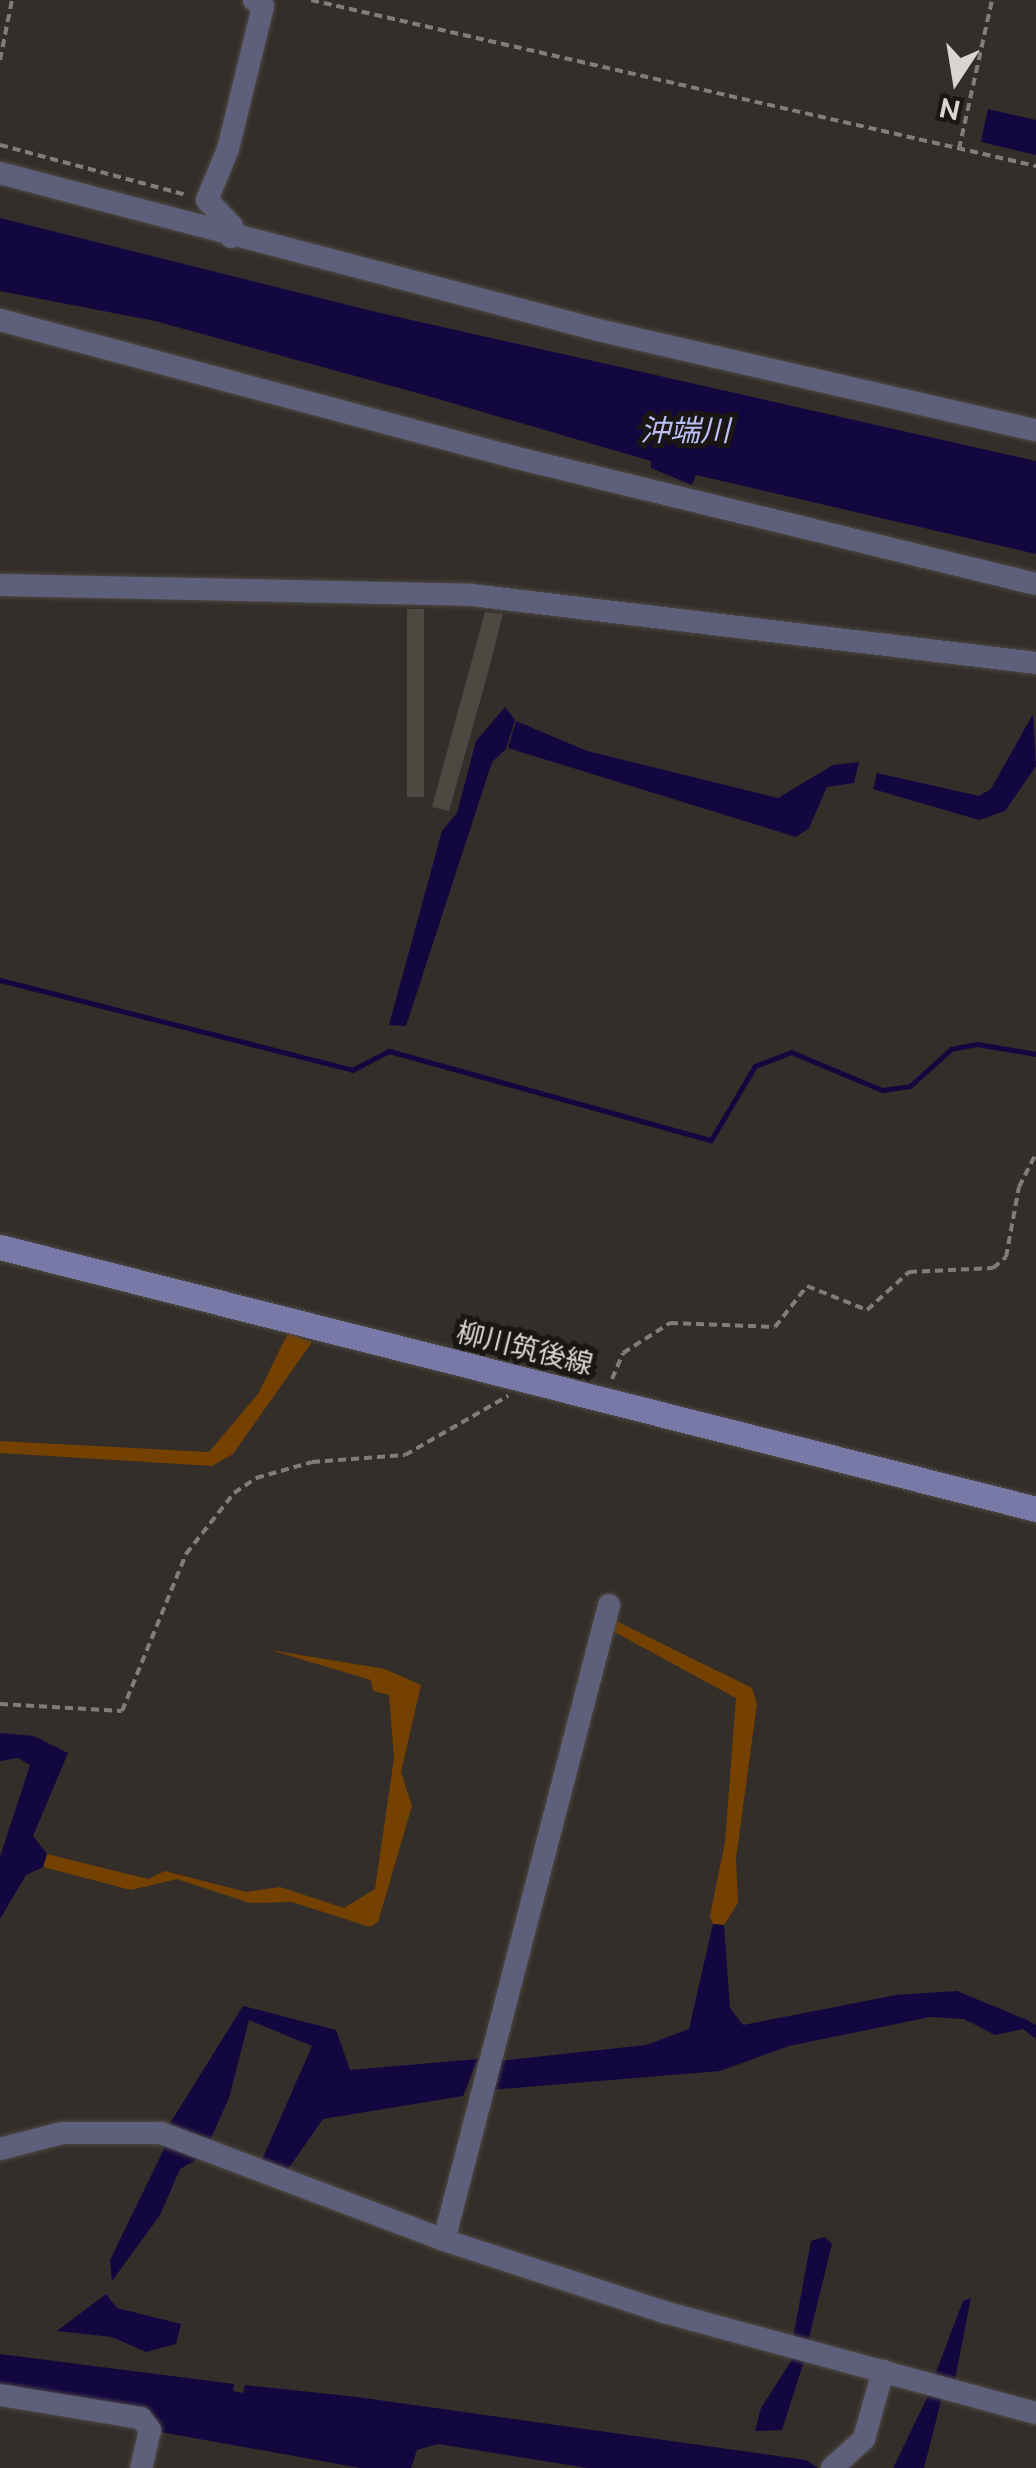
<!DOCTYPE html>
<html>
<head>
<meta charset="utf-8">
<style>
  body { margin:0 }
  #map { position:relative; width:1036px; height:2468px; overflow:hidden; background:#332e29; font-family:Ubuntu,"Noto Sans JP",sans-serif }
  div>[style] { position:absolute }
  .green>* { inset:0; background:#744101 }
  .water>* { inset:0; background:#130740 }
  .stream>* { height:5px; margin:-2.5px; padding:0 2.5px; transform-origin:2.5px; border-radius:2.5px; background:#130740 }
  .building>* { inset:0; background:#4e4842; transform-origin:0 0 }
  .path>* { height:4px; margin-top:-2px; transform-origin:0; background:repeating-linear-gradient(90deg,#827d79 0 8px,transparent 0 13px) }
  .roads { filter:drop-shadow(0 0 2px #4e4944) drop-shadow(0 0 2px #4e4944) }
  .street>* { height:22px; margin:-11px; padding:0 11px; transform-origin:11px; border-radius:11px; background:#5e5f7b }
  .secondary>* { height:25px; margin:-12.5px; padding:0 12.5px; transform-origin:12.5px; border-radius:12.5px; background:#7879a6 }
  span { translate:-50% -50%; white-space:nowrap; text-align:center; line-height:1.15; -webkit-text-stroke:10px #191614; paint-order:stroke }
  .street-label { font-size:28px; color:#d9d5d2 }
  .water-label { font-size:30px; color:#bcbef6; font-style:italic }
  .north { position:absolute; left:906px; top:30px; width:100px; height:100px; -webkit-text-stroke:8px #191614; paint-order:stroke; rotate:192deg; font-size:28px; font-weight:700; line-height:40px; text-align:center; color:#d9d5d2 }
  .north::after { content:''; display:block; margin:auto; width:35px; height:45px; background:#d9d5d2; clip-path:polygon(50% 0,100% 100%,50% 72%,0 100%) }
</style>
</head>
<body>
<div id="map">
  <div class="green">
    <div style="clip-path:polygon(288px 1333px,312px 1342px,233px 1454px,212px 1466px,0 1453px,0 1441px,209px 1452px,258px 1394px)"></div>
    <div style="clip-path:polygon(612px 1619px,752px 1688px,757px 1704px,736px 1859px,738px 1903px,724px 1925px,713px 1924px,710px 1916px,725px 1842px,736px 1698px,609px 1629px)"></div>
    <div style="clip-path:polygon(270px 1650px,385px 1669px,421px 1685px,401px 1772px,412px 1806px,378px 1922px,370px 1927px,292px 1902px,250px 1903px,177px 1879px,131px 1890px,43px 1867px,47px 1854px,148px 1879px,165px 1871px,246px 1892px,280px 1887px,344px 1908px,375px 1889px,394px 1758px,389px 1695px,373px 1691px,371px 1680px)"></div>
  </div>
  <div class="water">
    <div style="clip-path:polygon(988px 109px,1036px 120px,1036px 155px,981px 142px)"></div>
    <div style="clip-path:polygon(0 218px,376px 312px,1036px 461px,1036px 554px,696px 475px,692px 485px,651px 468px,651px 461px,421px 394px,155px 321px,0 291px)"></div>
    <div style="clip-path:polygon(505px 707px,515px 720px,506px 749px,492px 762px,406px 1026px,389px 1025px,442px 831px,457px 813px,476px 741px)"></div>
    <div style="clip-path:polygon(1033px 714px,1036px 766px,1005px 811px,979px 820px,873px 789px,877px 773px,979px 796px,991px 789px)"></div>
    <div style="clip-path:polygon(516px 721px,587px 751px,778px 798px,833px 765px,859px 762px,854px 783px,827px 787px,809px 828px,796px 837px,508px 748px)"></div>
    <div style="clip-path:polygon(0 1733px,34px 1736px,68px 1753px,33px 1836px,47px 1854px,43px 1867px,26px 1875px,0 1919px,0 1857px,30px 1765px,18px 1758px,0 1761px)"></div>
    <div style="clip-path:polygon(713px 1924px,724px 1925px,730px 2008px,743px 2025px,896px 1995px,957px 1991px,1027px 2020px,1036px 2025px,1036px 2039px,1023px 2029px,995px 2035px,964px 2019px,930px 2017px,789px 2046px,720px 2071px,490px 2090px,499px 2061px,646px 2045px,689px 2029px)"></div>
    <div style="clip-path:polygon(243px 2006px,336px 2030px,350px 2070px,478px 2059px,463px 2096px,323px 2119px,286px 2172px,262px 2160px,312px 2046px,249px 2020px,229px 2098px,211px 2138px,196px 2160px,180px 2169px,160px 2215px,112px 2281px,110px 2260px,163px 2151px,169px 2125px)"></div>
    <div style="clip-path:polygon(825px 2237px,832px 2244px,808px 2342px,793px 2338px,811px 2241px)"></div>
    <div style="clip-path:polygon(106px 2294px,117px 2308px,181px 2324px,176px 2344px,146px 2352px,112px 2337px,57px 2331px)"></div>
    <div style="clip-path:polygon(971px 2298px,955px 2379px,935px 2375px,963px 2301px)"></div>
    <div style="clip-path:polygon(0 2354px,234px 2384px,233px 2391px,243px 2393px,245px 2385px,357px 2397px,806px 2460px,818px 2468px,588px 2468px,438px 2444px,417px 2450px,411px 2468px,360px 2468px,0 2403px)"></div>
    <div style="clip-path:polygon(793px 2358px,804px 2361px,782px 2430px,755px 2431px,761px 2408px)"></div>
    <div style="clip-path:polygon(929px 2394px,942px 2397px,924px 2468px,893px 2468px)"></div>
  </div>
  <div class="stream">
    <div style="left:0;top:980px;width:363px;rotate:14.3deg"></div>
    <div style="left:352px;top:1070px;width:42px;rotate:-27.2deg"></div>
    <div style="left:389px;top:1051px;width:334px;rotate:15.5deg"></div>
    <div style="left:711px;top:1140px;width:86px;rotate:-59.3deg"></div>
    <div style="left:755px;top:1066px;width:39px;rotate:-21deg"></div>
    <div style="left:791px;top:1052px;width:99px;rotate:22.7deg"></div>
    <div style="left:882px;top:1090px;width:28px;rotate:-8deg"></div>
    <div style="left:910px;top:1086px;width:55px;rotate:-42.1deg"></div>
    <div style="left:951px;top:1049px;width:26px;rotate:-11deg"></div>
    <div style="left:977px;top:1044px;width:60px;rotate:9.6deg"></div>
  </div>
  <div class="building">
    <div style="left:407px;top:609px;width:17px;height:188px"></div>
    <div style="clip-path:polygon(485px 612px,503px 614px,486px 680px,449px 811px,432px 807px)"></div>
  </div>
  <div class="path">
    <div style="left:311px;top:0;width:744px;rotate:12.9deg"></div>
    <div style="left:0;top:60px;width:61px;rotate:-78.7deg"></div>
    <div style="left:0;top:145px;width:194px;rotate:15deg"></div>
    <div style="left:959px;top:149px;width:153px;rotate:-77.5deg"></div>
    <div style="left:612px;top:1379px;width:28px;rotate:-67deg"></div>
    <div style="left:623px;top:1353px;width:56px;rotate:-32.6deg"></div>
    <div style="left:670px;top:1323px;width:105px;rotate:2.2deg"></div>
    <div style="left:775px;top:1327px;width:52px;rotate:-52deg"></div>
    <div style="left:807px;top:1286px;width:65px;rotate:21.8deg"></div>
    <div style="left:867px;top:1310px;width:57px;rotate:-42.1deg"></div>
    <div style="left:909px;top:1272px;width:84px;rotate:-2.7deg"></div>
    <div style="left:993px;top:1268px;width:17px;rotate:-40deg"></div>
    <div style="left:1006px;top:1257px;width:71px;rotate:-79.5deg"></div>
    <div style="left:1019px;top:1187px;width:38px;rotate:-63deg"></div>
    <div style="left:0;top:1704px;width:122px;rotate:3.3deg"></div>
    <div style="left:122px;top:1711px;width:170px;rotate:-67.8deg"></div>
    <div style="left:186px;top:1554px;width:78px;rotate:-51.8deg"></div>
    <div style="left:234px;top:1493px;width:27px;rotate:-34deg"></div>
    <div style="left:256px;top:1478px;width:58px;rotate:-15.9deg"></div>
    <div style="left:312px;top:1462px;width:93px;rotate:-4.3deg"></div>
    <div style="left:405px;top:1455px;width:119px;rotate:-29.8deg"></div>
  </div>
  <div class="roads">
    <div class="street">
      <div style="left:0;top:173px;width:618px;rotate:14.71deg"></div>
      <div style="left:598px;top:330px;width:449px;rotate:12.9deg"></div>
      <div style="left:231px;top:237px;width:11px;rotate:-85deg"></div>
      <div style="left:232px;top:226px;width:36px;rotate:-134deg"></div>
      <div style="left:207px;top:200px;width:55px;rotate:-67.6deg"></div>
      <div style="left:228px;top:149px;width:147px;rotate:-76.2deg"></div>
      <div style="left:263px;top:6px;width:11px;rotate:-146deg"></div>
      <div style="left:0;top:320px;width:531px;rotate:14.95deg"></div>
      <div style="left:513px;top:457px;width:538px;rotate:13.65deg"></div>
      <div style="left:0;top:585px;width:472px;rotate:1.2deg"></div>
      <div style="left:472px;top:595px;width:568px;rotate:6.87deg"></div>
      <div style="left:0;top:2149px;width:64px;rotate:-14.5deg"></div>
      <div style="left:62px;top:2133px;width:99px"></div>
      <div style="left:161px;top:2133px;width:303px;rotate:20.7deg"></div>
      <div style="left:444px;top:2240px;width:231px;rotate:18.1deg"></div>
      <div style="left:664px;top:2312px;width:385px;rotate:15.2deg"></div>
      <div style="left:444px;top:2240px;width:656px;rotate:-75.43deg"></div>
      <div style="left:0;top:2395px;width:143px;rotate:9.3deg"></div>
      <div style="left:141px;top:2418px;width:15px;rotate:53deg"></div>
      <div style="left:150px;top:2430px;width:39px;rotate:103deg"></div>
      <div style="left:832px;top:2468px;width:43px;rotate:-42.2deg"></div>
      <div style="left:864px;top:2439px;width:71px;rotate:-74.4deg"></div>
    </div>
    <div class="secondary">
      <div style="left:0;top:1247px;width:1069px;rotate:14.19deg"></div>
    </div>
  </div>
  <div class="street-label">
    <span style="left:525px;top:1348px;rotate:14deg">柳川筑後線</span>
  </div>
  <div class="water-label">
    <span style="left:685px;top:430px">沖端川</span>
  </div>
  <div class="north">N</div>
</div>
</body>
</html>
